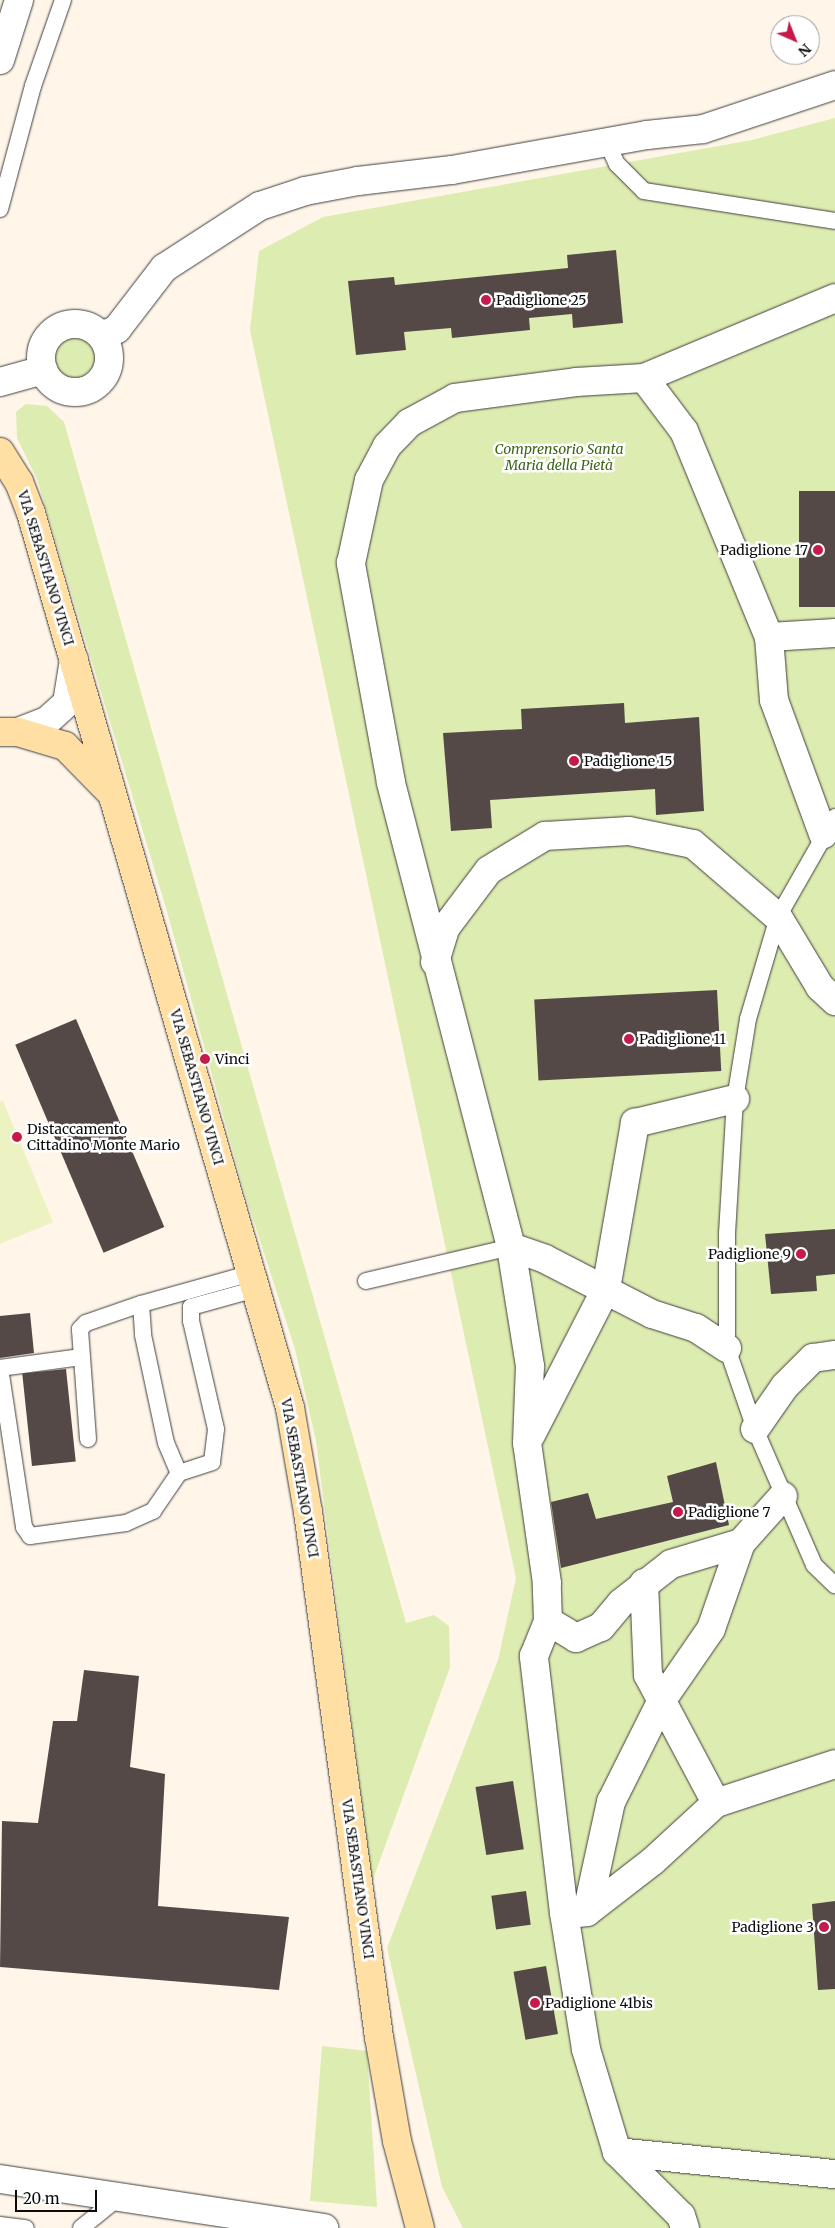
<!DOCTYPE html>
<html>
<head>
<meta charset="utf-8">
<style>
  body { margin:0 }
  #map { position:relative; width:835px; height:2228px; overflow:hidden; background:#fff6e9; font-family:Merriweather,serif }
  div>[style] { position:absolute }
  .green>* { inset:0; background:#ddecb0 }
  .round { border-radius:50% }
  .pitch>* { inset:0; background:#edf2c3 }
  .building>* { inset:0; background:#554947; transform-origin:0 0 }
  .roads { filter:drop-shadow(0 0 1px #3e3e3e) drop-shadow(0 0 1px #3e3e3e) }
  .lane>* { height:16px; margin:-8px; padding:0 8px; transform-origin:8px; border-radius:8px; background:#fff }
  .street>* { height:28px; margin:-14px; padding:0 14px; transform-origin:14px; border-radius:14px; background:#fff }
  .street>.ring { margin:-14px; padding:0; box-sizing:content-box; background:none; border:28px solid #fff; border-radius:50% }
  .secondary>* { height:28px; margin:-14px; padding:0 14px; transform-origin:14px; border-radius:14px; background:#ffdfa4 }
  .dots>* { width:14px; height:14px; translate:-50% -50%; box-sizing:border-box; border:2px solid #fff; border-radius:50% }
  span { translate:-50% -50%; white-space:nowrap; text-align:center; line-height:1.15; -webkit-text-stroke:5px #fff; paint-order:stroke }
  .poi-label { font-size:14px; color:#0b0b0b }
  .left { translate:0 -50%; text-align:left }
  .right { translate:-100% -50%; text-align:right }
  .park-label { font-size:14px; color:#3b6717; font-style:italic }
  .street-label { font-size:14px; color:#0b0b0b }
  .north { position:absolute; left:770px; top:15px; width:50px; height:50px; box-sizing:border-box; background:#fff; border:1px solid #9d9d9d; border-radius:50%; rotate:136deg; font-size:14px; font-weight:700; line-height:20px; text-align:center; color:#0b0b0b }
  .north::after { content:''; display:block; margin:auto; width:18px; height:22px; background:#c51a4a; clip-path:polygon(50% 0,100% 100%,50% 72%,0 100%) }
  .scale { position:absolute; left:15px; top:2190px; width:82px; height:22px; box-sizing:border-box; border:2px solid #0b0b0b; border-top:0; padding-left:6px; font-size:15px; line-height:18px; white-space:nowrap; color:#0b0b0b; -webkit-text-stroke:4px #fff; paint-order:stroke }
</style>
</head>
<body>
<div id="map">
  <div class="green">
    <div style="clip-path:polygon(835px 118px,835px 2228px,463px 2228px,442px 2187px,387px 1948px,498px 1660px,516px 1578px,250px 330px,259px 251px,323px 217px,752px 140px)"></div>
    <div class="round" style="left:51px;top:334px;width:48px;height:48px"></div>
    <div style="clip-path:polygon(26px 404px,47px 406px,64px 422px,406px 1623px,434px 1615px,449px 1626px,450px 1667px,372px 1882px,316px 1441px,295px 1349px,244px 1191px,166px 908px,37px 479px,17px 438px,16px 412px)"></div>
    <div style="clip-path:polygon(322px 2046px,367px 2051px,377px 2207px,310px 2201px)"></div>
  </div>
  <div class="pitch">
    <div style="clip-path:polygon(3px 1101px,53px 1222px,0 1244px,0 1102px)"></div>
  </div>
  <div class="building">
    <div style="clip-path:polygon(616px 250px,623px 323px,573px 328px,572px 314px,529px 318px,530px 330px,452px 338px,451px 328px,404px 332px,406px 350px,356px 355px,348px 281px,394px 277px,395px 285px,568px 268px,567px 255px)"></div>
    <div style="left:835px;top:491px;width:116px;height:36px;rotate:90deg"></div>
    <div style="clip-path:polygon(624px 703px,625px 723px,699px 717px,704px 811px,656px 815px,655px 789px,490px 800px,492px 828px,451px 831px,443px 733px,522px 729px,521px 709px)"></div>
    <div style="left:717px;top:990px;width:81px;height:183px;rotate:87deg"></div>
    <div style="left:76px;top:1019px;width:226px;height:66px;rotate:67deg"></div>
    <div style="clip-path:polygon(835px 1229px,835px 1274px,816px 1276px,817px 1291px,771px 1294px,765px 1234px)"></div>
    <div style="clip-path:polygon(30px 1313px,34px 1353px,0 1358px,0 1316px)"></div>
    <div style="left:66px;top:1369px;width:93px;height:44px;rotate:84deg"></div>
    <div style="clip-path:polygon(716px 1462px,729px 1525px,561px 1568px,551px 1502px,588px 1493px,596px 1519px,673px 1502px,667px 1476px)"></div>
    <div style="clip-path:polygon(84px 1670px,139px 1676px,130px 1767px,165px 1774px,158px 1906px,289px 1917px,279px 1990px,0 1967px,2px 1821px,38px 1823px,53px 1721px,77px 1721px)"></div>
    <div style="left:513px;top:1781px;width:69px;height:38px;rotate:81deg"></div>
    <div style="left:526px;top:1891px;width:34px;height:35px;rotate:82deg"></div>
    <div style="clip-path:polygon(835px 1901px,835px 1989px,818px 1990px,812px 1904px)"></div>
    <div style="left:546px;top:1966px;width:69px;height:33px;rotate:80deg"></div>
  </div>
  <div class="roads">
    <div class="lane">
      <div style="left:607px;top:142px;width:24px;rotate:66deg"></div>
      <div style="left:617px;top:164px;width:38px;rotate:45deg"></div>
      <div style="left:644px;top:191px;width:193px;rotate:8.9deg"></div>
      <div style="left:0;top:209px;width:127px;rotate:-75deg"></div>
      <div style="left:33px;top:86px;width:91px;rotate:-70.8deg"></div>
      <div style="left:835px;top:817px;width:115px;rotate:119.7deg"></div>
      <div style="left:778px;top:917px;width:106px;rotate:106.4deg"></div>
      <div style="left:748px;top:1019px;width:81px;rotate:99.2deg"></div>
      <div style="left:735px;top:1099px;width:135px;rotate:93.4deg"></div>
      <div style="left:727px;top:1234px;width:114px;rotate:90deg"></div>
      <div style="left:727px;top:1348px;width:86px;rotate:70.9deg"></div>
      <div style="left:755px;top:1429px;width:148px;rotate:66.5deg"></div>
      <div style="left:814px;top:1565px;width:29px;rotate:44deg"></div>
      <div style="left:252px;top:1273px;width:115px;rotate:164.4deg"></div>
      <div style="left:141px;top:1304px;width:31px;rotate:86deg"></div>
      <div style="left:143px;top:1335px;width:110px;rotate:78deg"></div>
      <div style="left:166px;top:1443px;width:33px;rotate:67deg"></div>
      <div style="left:179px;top:1473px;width:35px;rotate:-18deg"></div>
      <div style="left:212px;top:1462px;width:33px;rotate:-83deg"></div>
      <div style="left:216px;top:1429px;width:111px;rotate:-103deg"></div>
      <div style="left:191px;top:1321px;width:14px;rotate:-90deg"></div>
      <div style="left:191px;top:1307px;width:67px;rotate:-15.5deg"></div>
      <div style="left:366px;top:1281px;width:149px;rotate:-13.2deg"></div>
      <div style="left:0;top:1368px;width:161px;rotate:81.4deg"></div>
      <div style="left:24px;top:1527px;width:11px;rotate:56deg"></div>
      <div style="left:30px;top:1536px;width:97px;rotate:-7.7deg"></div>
      <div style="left:126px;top:1523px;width:30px;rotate:-24deg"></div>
      <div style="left:153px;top:1511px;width:46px;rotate:-55.6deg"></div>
      <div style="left:0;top:1368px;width:82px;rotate:-7.7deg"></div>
      <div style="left:88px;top:1439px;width:110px;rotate:-94.2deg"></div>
      <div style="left:80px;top:1329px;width:8px;rotate:-45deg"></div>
      <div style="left:86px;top:1323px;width:58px;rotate:-19.1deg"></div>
      <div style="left:0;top:2225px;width:26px;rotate:7deg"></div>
      <div style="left:81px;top:2228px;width:48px;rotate:-39deg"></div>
    </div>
    <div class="street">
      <div style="left:0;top:60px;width:63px;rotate:-72.4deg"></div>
      <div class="ring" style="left:41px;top:324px;width:40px;height:40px"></div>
      <div style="left:102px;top:336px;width:17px;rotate:-25deg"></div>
      <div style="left:117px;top:329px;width:77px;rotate:-52.4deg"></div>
      <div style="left:164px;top:268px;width:114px;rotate:-32.9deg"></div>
      <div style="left:260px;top:206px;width:47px;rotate:-18.4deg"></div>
      <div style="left:305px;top:191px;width:54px;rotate:-10.7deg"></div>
      <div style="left:358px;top:181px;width:95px;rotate:-6.7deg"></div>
      <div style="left:452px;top:170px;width:198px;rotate:-10.2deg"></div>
      <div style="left:647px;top:135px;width:56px;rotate:-6.1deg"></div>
      <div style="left:703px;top:129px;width:139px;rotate:-18.4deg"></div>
      <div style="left:644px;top:378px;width:66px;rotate:53deg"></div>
      <div style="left:684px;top:431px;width:223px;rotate:67.6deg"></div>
      <div style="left:769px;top:637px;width:63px;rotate:85.5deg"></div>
      <div style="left:774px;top:700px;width:143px;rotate:69.9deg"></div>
      <div style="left:0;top:382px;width:45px;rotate:-15.6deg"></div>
      <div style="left:769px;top:637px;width:66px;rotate:-3.5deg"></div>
      <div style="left:18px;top:732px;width:31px;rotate:-21deg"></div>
      <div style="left:47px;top:721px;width:27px;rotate:-42deg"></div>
      <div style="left:67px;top:703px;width:44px;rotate:-80.8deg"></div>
      <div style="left:435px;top:962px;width:37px;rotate:-73deg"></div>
      <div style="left:446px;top:927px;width:71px;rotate:-53deg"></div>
      <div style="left:489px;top:870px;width:66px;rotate:-31.3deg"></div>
      <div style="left:545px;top:836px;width:84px;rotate:-3.4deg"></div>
      <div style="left:629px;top:831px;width:65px;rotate:11.5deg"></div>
      <div style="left:693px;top:844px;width:112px;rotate:40.7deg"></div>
      <div style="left:778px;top:917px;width:82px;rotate:59deg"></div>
      <div style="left:820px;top:987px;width:21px;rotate:43deg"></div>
      <div style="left:511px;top:1247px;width:36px;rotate:19deg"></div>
      <div style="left:545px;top:1259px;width:120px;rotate:27.2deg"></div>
      <div style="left:652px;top:1314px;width:46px;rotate:17.7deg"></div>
      <div style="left:696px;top:1328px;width:37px;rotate:33deg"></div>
      <div style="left:755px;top:1429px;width:52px;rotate:-55.1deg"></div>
      <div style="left:785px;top:1386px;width:40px;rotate:-45deg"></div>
      <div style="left:813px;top:1358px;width:22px;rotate:-8deg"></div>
      <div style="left:531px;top:1435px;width:164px;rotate:-62.8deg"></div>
      <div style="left:606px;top:1289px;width:169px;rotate:-80.1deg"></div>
      <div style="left:635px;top:1123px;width:103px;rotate:-13.5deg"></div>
      <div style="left:644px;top:1583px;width:92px;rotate:87.5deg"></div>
      <div style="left:648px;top:1675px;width:145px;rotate:62deg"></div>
      <div style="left:548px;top:1621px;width:33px;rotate:31deg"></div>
      <div style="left:576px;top:1638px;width:27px;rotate:-24deg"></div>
      <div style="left:601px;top:1627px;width:31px;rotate:-50deg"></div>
      <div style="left:621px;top:1603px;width:63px;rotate:-38deg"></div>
      <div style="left:671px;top:1564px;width:73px;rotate:-16.7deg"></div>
      <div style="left:741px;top:1543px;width:63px;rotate:-48.2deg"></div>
      <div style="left:587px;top:1912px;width:113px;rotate:-77.7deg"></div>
      <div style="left:611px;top:1802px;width:114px;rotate:-63.4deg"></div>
      <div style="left:662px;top:1700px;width:86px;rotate:-55.4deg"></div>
      <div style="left:711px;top:1629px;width:91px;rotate:-70.8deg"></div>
      <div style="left:578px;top:1913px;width:9px;rotate:-6deg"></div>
      <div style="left:587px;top:1912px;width:83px;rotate:-37.7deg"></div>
      <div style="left:653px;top:1861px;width:86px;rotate:-42.6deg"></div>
      <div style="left:716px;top:1803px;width:125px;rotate:-18.1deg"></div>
      <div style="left:617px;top:2152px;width:219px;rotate:5.8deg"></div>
      <div style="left:0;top:2179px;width:328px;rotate:8.6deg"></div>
      <div style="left:685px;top:2228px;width:13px;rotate:-108deg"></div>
      <div style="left:681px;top:2216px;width:91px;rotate:-135deg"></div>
      <div style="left:617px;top:2152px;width:108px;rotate:-106.8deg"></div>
      <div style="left:586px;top:2049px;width:138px;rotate:-99.2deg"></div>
      <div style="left:564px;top:1913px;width:259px;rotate:-96.7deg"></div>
      <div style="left:534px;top:1656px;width:38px;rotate:-68deg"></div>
      <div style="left:548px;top:1621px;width:38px;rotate:-92deg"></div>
      <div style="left:547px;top:1583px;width:141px;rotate:-98.1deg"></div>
      <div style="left:527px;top:1443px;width:77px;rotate:-87.8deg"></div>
      <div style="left:530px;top:1366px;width:121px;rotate:-99.1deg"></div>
      <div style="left:511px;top:1247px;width:480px;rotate:-104.5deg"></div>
      <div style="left:391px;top:782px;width:223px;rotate:-100.4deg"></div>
      <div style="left:351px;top:563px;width:85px;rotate:-77.8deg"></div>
      <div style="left:369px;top:480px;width:38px;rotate:-62deg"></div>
      <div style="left:387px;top:446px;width:32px;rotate:-46deg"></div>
      <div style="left:409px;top:423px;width:52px;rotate:-28.5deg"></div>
      <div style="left:455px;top:398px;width:122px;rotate:-7.5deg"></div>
      <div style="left:576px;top:382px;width:68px;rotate:-3.4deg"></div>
      <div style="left:644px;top:378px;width:207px;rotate:-22.7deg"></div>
    </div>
    <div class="secondary">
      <div style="left:0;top:452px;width:36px;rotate:58deg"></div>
      <div style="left:19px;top:482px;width:33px;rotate:69deg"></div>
      <div style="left:31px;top:513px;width:932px;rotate:73.86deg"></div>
      <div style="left:290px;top:1408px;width:106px;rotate:80.2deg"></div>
      <div style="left:308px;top:1512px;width:530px;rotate:82.3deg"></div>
      <div style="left:379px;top:2037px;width:106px;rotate:80.2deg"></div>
      <div style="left:397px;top:2141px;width:90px;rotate:75.2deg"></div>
      <div style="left:0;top:732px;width:18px"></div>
      <div style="left:18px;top:732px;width:49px;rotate:16.6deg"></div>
      <div style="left:65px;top:746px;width:64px;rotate:45.6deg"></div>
    </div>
  </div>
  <div class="dots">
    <div style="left:486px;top:300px;background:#c51a4a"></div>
    <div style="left:818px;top:550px;background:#c51a4a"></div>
    <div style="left:574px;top:761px;background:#c51a4a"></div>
    <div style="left:629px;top:1039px;background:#c51a4a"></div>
    <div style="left:205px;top:1059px;background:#c51a4a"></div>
    <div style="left:17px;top:1137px;background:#c51a4a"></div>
    <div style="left:801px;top:1254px;background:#c51a4a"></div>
    <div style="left:678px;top:1512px;background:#c51a4a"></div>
    <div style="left:824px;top:1927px;background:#c51a4a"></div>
    <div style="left:535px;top:2003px;background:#c51a4a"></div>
  </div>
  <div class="poi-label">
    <span class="left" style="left:496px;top:300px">Padiglione 25</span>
    <span class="right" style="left:808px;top:550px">Padiglione 17</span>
    <span class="left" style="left:584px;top:761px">Padiglione 15</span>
    <span class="left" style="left:639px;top:1039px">Padiglione 11</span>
    <span class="left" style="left:215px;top:1059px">Vinci</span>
    <span class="left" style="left:27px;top:1137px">Distaccamento<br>Cittadino Monte Mario</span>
    <span class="right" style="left:791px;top:1254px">Padiglione 9</span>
    <span class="left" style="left:688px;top:1512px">Padiglione 7</span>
    <span class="right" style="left:814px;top:1927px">Padiglione 3</span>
    <span class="left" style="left:545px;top:2003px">Padiglione 41bis</span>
  </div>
  <div class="park-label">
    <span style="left:559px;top:457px">Comprensorio Santa<br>Maria della Pietà</span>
  </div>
  <div class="street-label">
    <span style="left:46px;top:568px;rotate:73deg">VIA SEBASTIANO VINCI</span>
    <span style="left:197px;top:1087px;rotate:74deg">VIA SEBASTIANO VINCI</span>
    <span style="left:300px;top:1478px;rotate:80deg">VIA SEBASTIANO VINCI</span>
    <span style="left:358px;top:1879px;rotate:82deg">VIA SEBASTIANO VINCI</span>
  </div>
  <div class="north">N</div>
  <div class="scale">20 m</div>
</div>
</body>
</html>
